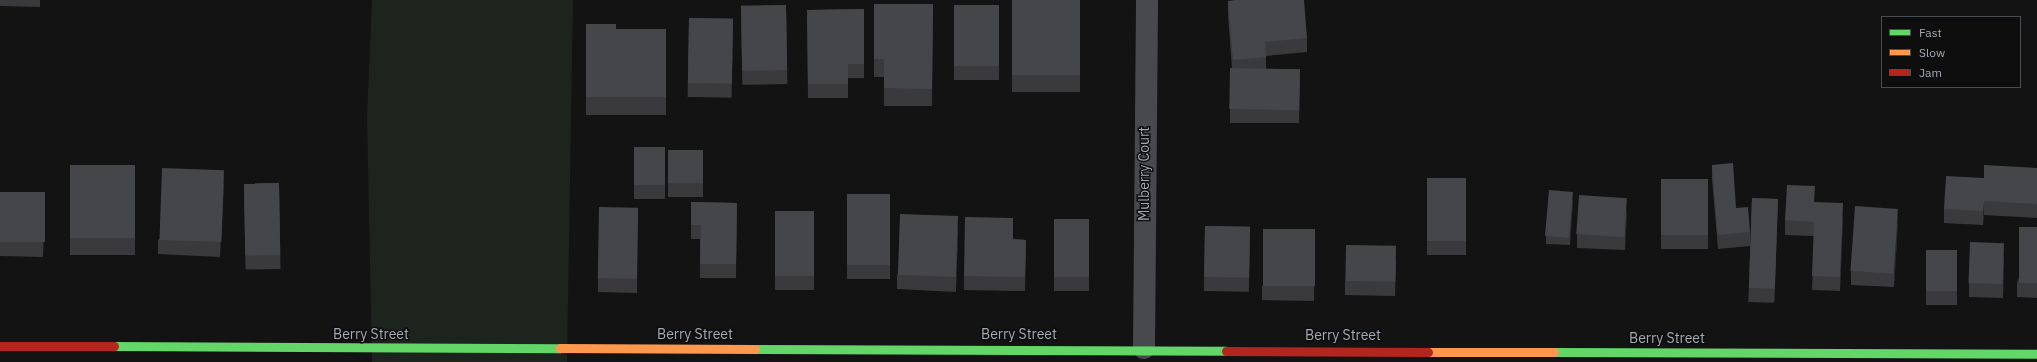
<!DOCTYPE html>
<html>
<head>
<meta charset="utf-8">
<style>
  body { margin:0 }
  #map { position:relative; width:2037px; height:362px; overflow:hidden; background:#131314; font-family:"IBM Plex Sans",sans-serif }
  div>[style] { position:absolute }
  .green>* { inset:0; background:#1d241e }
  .street>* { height:22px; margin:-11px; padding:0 11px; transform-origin:11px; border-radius:11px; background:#48494c }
  .fast>* { height:9px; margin:-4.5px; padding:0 4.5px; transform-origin:4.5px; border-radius:4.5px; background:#63d668 }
  .slow>* { height:9px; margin:-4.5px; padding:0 4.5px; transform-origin:4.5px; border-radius:4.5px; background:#ff974d }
  .jam>* { height:9px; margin:-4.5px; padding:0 4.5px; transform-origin:4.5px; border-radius:4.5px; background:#b3261e }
  .wall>* { inset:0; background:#3a3a3d; transform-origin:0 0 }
  .shaded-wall>* { inset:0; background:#262627 }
  .building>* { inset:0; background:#45464a; transform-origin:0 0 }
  span { translate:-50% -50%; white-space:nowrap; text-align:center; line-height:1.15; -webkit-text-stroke:3px #0e0e0f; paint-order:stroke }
  .street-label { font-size:14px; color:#a4aab4 }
  .legend { position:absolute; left:1881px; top:16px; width:140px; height:72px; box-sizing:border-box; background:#0e0e0f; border:1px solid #4a4c51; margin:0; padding:5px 7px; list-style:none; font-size:12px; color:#a4aab4 }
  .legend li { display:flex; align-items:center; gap:8px; height:20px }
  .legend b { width:20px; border:1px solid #4a4c51 }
</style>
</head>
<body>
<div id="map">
  <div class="green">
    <div style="clip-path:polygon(372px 0,573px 0,567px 362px,372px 362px,367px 117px)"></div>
  </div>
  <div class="street">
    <div style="left:1144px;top:348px;width:348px;rotate:-89.5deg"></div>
  </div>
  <div class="fast">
    <div style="left:114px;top:346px;width:446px;rotate:0.3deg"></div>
    <div style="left:755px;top:349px;width:471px;rotate:0.2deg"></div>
    <div style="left:1554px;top:352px;width:483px;rotate:0.2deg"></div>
  </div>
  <div class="slow">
    <div style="left:560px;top:348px;width:195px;rotate:0.3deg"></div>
    <div style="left:1428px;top:352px;width:126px"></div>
  </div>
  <div class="jam">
    <div style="left:0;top:346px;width:114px"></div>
    <div style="left:1226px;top:351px;width:202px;rotate:0.3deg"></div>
  </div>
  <div class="wall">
    <div style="clip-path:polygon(0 0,40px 0,40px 7px,0 6px)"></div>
    <div style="left:1012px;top:0;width:68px;height:92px"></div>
    <div style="clip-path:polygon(1228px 1px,1307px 38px,1307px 52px,1266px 56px,1266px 69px,1300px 69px,1299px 123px,1230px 123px,1230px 68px,1232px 68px,1228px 15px)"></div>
    <div style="clip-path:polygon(874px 4px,933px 4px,932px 106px,884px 106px,884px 77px,874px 77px)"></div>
    <div style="left:786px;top:5px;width:79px;height:45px;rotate:89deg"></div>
    <div style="left:999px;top:5px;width:75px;height:45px;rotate:90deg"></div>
    <div style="clip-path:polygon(864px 9px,864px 78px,848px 78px,848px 98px,808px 98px,807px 10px)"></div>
    <div style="left:689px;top:18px;width:44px;height:79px;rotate:1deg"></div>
    <div style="clip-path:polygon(586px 24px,616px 29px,666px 29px,666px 115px,586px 115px)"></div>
    <div style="left:665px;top:147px;width:52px;height:31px;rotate:90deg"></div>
    <div style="left:668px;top:150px;width:35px;height:47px"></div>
    <div style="left:135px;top:165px;width:90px;height:65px;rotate:90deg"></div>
    <div style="clip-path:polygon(1712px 165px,1750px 232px,1750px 246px,1718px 249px,1712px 179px)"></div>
    <div style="clip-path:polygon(2037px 168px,2037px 218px,1984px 215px,1983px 225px,1944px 223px,1944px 209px,1984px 178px)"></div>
    <div style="left:1427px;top:178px;width:39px;height:77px"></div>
    <div style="left:1661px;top:179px;width:47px;height:70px"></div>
    <div style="left:279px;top:183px;width:86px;height:35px;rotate:89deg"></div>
    <div style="clip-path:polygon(224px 184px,220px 257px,158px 254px,158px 240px)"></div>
    <div style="clip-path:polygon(0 192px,45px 206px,43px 257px,0 256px)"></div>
    <div style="left:847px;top:194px;width:43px;height:85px"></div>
    <div style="left:1752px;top:198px;width:26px;height:104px;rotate:2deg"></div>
    <div style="clip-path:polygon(1573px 200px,1570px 245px,1546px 244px,1546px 236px)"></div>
    <div style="clip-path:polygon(691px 202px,737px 203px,736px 278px,700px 278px,700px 239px,691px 239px)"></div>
    <div style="clip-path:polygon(1815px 202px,1843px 217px,1840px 291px,1812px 290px,1814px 236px,1785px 235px,1785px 220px)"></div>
    <div style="clip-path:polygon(638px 208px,637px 293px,598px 292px,598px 278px)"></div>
    <div style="left:775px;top:211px;width:39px;height:79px"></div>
    <div style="clip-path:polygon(1627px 212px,1625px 250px,1577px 248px,1577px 234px)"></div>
    <div style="left:1054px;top:219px;width:35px;height:72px"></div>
    <div style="clip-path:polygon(1898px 223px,1894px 287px,1851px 285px,1851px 271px)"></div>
    <div style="left:1205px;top:226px;width:45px;height:65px;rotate:1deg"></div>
    <div style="clip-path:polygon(2037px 227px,2037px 298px,2017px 297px,2017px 283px)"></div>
    <div style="clip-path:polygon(1315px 229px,1314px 301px,1262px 300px,1262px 286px)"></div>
    <div style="clip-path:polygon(958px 230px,956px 292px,897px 289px,897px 275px)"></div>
    <div style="clip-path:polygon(1013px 239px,1026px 240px,1025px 291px,964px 290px,964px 276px)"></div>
    <div style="left:1957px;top:250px;width:55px;height:31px;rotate:90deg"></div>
    <div style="clip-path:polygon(2004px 257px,2003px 298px,1969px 297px,1969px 283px)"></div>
    <div style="clip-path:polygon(1396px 260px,1395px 296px,1345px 295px,1345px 281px)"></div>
  </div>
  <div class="shaded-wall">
    <div style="clip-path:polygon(224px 170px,224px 184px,220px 257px,220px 243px)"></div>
    <div style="clip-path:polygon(45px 192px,45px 206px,43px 257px,43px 243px)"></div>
    <div style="clip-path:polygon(1573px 192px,1573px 200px,1570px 245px,1570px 237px)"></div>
    <div style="clip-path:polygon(1627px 198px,1627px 212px,1625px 250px,1625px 236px)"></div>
    <div style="clip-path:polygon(1984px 201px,1984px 215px,1983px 225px,1983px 211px)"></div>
    <div style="clip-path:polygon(1843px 203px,1843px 217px,1840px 291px,1840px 277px)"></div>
    <div style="clip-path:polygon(1898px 209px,1898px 223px,1894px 287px,1894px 273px)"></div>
    <div style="clip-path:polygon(958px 216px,958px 230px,956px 292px,956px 278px)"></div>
    <div style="clip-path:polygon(2004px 243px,2004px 257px,2003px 298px,2003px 284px)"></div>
  </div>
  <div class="building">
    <div style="left:1012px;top:0;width:68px;height:75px"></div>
    <div style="clip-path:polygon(1236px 0,1304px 0,1307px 38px,1265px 42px,1266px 57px,1233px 60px,1228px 1px)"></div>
    <div style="clip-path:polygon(874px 4px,933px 4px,932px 89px,884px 88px,884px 59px,874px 59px)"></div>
    <div style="left:786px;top:5px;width:65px;height:45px;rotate:89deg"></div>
    <div style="left:999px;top:5px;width:61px;height:45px;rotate:90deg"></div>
    <div style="clip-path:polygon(864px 9px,864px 64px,848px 64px,848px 84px,808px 84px,807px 10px)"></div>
    <div style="left:689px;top:18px;width:44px;height:65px;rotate:1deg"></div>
    <div style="clip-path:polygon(586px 24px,616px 24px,616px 29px,666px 29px,666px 97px,586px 97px)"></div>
    <div style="left:1230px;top:68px;width:70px;height:41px;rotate:1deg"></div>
    <div style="left:665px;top:147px;width:38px;height:31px;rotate:90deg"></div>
    <div style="left:668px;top:150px;width:35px;height:33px"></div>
    <div style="clip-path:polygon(1733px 163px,1736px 208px,1748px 207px,1750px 232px,1718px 235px,1712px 165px)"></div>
    <div style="left:135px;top:165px;width:73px;height:65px;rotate:90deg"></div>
    <div style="clip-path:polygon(1984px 165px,2037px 168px,2037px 204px,1984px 201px,1983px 211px,1944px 209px,1946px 176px,1984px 178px)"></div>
    <div style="left:162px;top:168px;width:62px;height:72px;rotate:2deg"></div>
    <div style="left:1427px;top:178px;width:39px;height:63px"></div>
    <div style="left:1661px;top:179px;width:47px;height:56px"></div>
    <div style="left:279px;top:183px;width:72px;height:35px;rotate:89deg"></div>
    <div style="clip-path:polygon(1787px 185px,1815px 186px,1814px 202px,1843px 203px,1840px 277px,1812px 276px,1814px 222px,1785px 220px)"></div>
    <div style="left:1549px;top:190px;width:24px;height:46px;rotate:5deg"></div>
    <div style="left:0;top:192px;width:45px;height:50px"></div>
    <div style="left:847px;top:194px;width:43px;height:71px"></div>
    <div style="left:1579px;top:195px;width:48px;height:39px;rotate:4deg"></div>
    <div style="left:1752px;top:198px;width:26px;height:90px;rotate:2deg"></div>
    <div style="clip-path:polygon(691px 202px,737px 203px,736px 264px,700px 264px,701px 225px,691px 225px)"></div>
    <div style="left:1855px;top:206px;width:43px;height:65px;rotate:4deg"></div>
    <div style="left:599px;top:207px;width:39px;height:71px;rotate:1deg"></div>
    <div style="left:775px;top:211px;width:39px;height:65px"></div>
    <div style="left:900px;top:214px;width:58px;height:61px;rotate:2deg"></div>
    <div style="clip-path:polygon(965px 217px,1013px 218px,1013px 239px,1026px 240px,1025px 277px,964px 276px)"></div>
    <div style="left:1054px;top:219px;width:35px;height:58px"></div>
    <div style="left:1205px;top:226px;width:45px;height:51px;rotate:1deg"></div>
    <div style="left:2019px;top:227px;width:18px;height:56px"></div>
    <div style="left:1263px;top:229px;width:52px;height:57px"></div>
    <div style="left:1970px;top:242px;width:34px;height:41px;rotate:2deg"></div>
    <div style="left:1346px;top:245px;width:50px;height:36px;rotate:1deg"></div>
    <div style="left:1957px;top:250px;width:41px;height:31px;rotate:90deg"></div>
  </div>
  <div class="street-label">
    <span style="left:1144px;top:174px;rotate:-90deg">Mulberry Court</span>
    <span style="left:371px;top:334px">Berry Street</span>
    <span style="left:695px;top:334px">Berry Street</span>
    <span style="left:1019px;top:334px">Berry Street</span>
    <span style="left:1343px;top:335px">Berry Street</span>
    <span style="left:1667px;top:338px">Berry Street</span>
  </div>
  <ul class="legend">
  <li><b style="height:5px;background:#63d668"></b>Fast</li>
  <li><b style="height:5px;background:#ff974d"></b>Slow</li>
  <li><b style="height:5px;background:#b3261e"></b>Jam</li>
  </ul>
</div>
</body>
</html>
